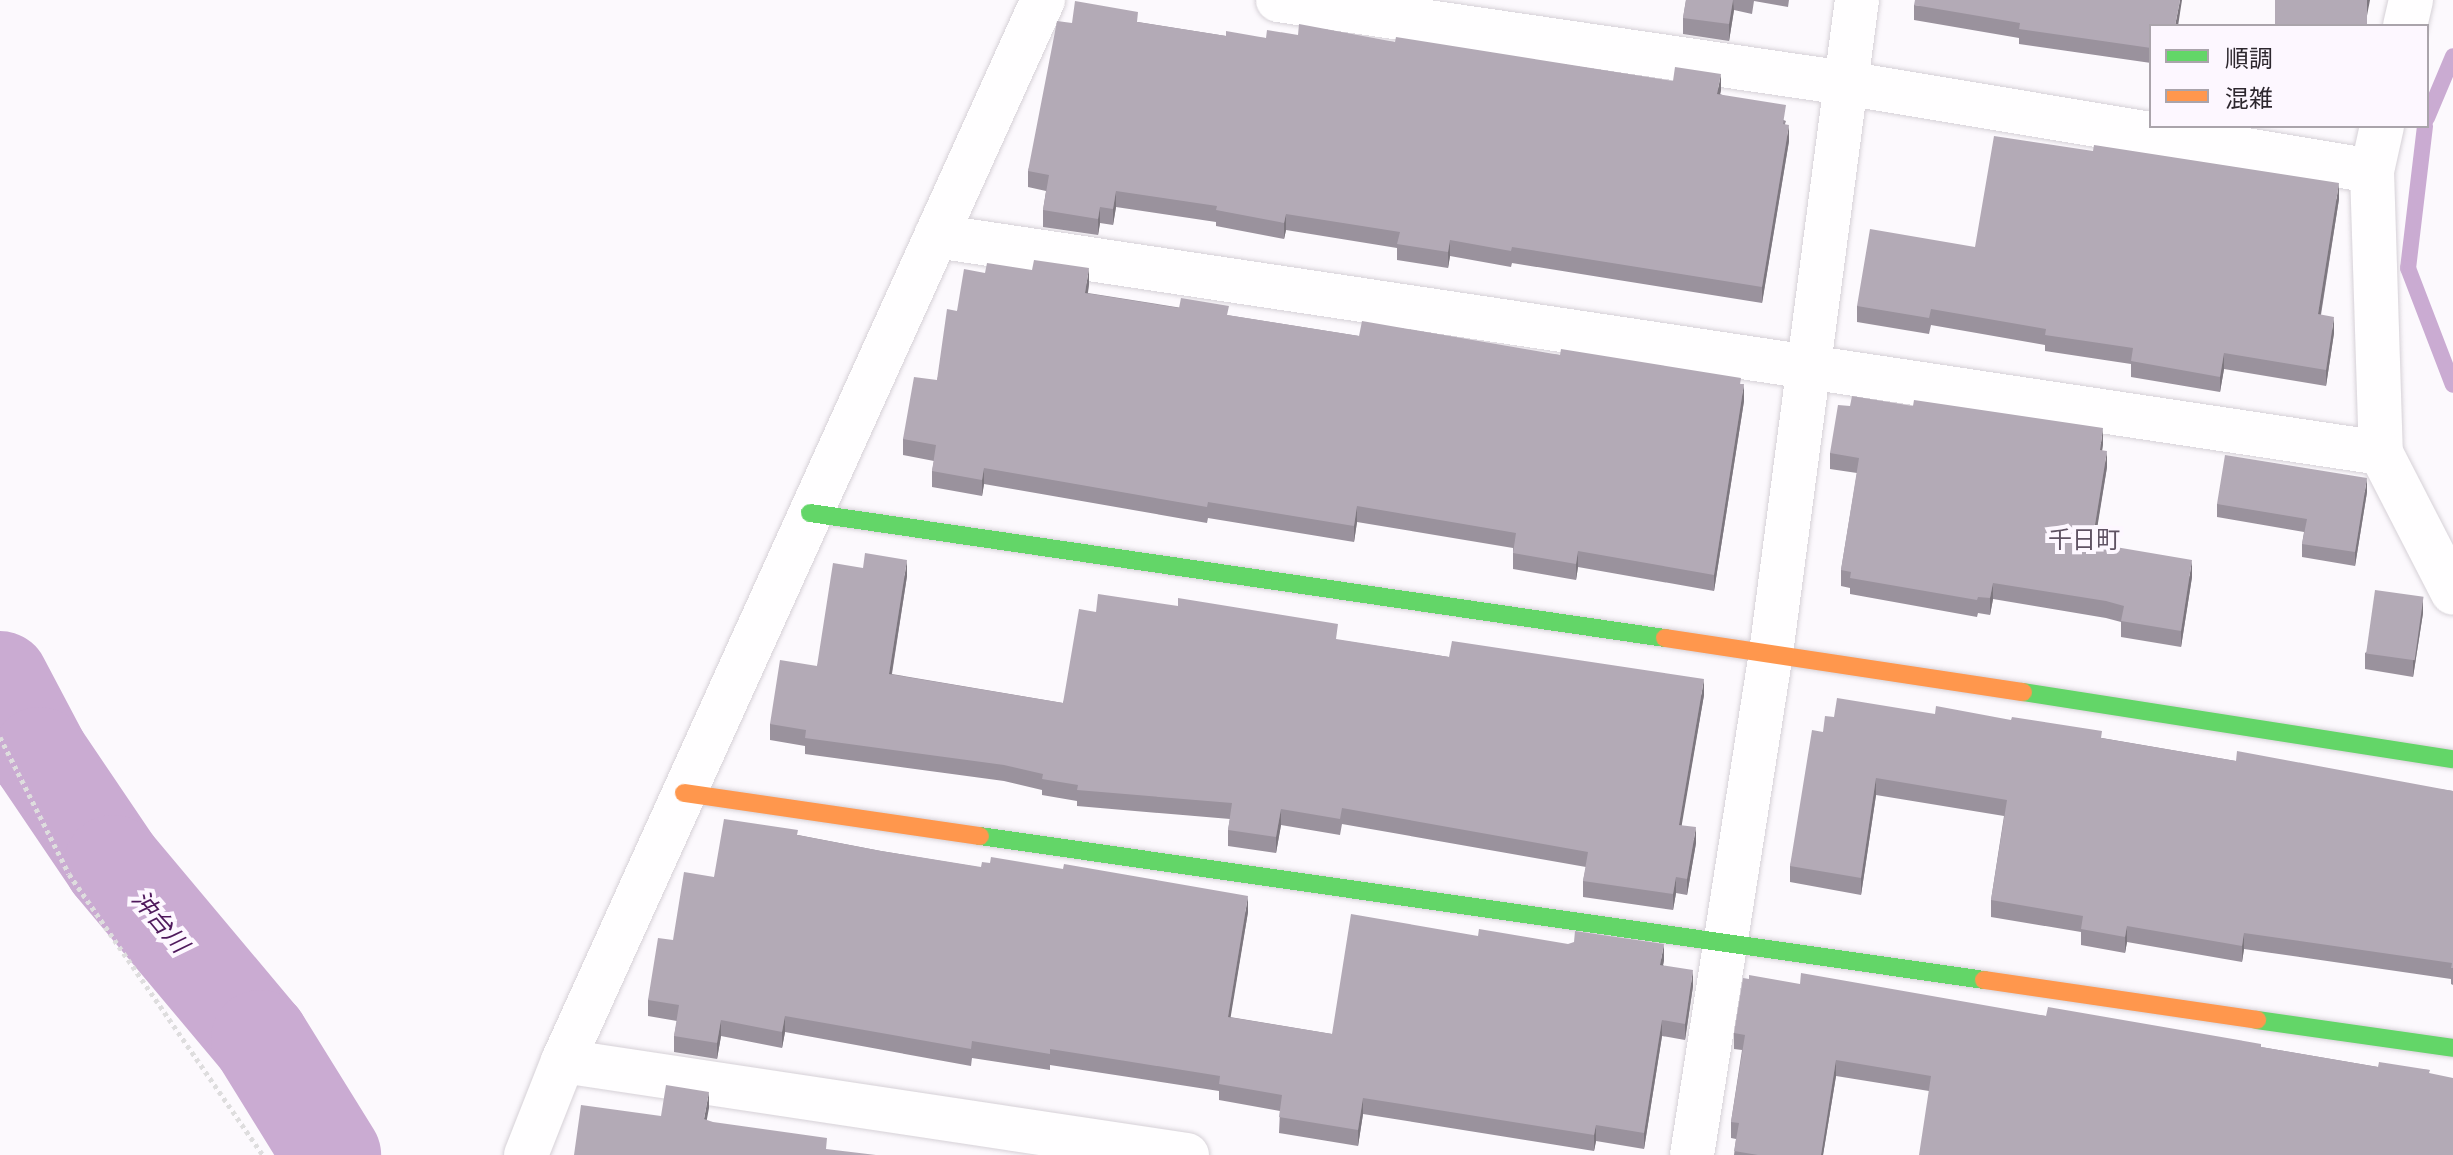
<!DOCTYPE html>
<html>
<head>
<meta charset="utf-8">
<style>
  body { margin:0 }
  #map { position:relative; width:2453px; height:1155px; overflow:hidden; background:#fcf9fd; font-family:"Open Sans","Noto Sans JP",sans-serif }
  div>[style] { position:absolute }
  .stream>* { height:16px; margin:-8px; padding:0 8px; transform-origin:8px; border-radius:8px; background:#caabd2 }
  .river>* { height:98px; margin:-49px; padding:0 49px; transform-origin:49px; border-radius:49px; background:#caabd2 }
  .path>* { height:5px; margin-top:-2.5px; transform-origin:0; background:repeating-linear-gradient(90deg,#deddde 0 4px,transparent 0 8px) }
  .roads { filter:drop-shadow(0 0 2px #d6d1d7) drop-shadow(0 0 2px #d6d1d7) }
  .street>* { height:44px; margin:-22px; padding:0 22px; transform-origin:22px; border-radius:22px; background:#fffeff }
  .fast>* { height:18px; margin:-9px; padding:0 9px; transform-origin:9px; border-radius:9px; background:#63d668 }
  .slow>* { height:18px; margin:-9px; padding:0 9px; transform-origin:9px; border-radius:9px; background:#ff974d }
  .wall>* { inset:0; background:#9a929d }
  .shaded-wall>* { inset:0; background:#7d777f }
  .building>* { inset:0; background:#b3aab6; transform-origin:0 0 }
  span { translate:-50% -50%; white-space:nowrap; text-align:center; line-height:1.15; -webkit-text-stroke:8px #fdf7ff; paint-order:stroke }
  .neighbourhood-label { font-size:24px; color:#5f5263 }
  .water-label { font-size:24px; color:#4f195c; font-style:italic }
  .legend { position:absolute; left:2149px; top:24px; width:280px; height:104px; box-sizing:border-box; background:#fdf7ff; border:2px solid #aaa4ab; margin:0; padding:10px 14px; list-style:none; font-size:24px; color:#2d272e }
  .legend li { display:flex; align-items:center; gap:16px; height:40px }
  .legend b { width:40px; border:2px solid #aaa4ab }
</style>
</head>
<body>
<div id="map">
  <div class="stream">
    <div style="left:2427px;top:118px;width:67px;rotate:-67.2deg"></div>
    <div style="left:2425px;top:126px;width:143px;rotate:96.8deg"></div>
    <div style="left:2408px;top:268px;width:125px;rotate:69deg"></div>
  </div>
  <div class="river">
    <div style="left:0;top:680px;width:86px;rotate:62.2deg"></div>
    <div style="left:40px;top:756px;width:130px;rotate:55.9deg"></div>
    <div style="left:113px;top:864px;width:229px;rotate:50deg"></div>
    <div style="left:260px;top:1039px;width:137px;rotate:58.2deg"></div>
  </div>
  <div class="path">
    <div style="left:0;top:737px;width:153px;rotate:63.3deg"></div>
    <div style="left:69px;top:874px;width:341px;rotate:55.4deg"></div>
  </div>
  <div class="roads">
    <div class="street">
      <div style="left:1278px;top:0;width:573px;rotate:8.33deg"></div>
      <div style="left:1845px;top:83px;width:534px;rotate:9.48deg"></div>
      <div style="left:2405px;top:26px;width:27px;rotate:-77deg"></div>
      <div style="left:2382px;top:126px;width:46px;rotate:102.5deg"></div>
      <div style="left:2372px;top:171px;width:282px;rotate:88.2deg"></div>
      <div style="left:2381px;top:453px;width:157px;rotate:62.8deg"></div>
      <div style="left:936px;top:236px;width:1461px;rotate:8.54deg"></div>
      <div style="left:563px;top:1061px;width:631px;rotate:8.57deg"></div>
      <div style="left:526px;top:1155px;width:101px;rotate:-68.5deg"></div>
      <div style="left:563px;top:1061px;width:1165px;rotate:-65.66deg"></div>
      <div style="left:1692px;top:1155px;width:508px;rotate:-81.06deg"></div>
      <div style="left:1771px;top:653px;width:659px;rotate:-82.5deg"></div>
    </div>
    <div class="fast">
      <div style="left:810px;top:513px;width:864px;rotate:8.32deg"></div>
      <div style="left:2023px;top:692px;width:435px;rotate:8.9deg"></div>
      <div style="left:980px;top:836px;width:1014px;rotate:8.16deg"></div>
      <div style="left:2257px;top:1020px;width:198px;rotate:8.1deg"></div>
    </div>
    <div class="slow">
      <div style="left:1665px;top:638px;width:362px;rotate:8.6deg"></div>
      <div style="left:684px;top:793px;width:299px;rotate:8.3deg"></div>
      <div style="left:1984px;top:980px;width:276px;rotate:8.3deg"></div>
    </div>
  </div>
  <div class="wall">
    <div style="clip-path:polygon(1686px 0,1789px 0,1788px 7px,1754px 1px,1752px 14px,1734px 10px,1729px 41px,1683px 34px,1683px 18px)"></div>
    <div style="clip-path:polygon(1914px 5px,2151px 26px,2151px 63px,2019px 44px,2019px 38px,1914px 20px)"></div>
    <div style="clip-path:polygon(1138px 22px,1226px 36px,1266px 38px,1298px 35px,1395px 42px,1721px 90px,1720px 94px,1786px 121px,1785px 124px,1789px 141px,1762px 303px,1512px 263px,1511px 267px,1450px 256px,1448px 268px,1397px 260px,1397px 248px,1286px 230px,1284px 239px,1216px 226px,1216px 222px,1116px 207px,1113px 225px,1100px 223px,1098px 235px,1043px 227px,1043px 210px,1046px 191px,1028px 187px,1028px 171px,1072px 23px)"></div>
    <div style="clip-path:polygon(2339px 199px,2321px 315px,2334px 333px,2326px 386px,2224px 369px,2220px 392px,2131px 377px,2131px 364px,2045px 351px,2045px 345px,1931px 325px,1929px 334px,1857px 322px,1857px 306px,1975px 247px)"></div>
    <div style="clip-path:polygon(1032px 270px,1089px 284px,1088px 293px,1359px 336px,1560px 355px,1741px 384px,1744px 401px,1714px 591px,1578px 567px,1576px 580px,1513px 569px,1513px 548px,1357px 522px,1354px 542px,1208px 518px,1207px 523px,984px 484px,982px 496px,932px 487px,932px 471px,934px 461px,903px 455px,903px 439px,937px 380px,957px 311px,985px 273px)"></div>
    <div style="clip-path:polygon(2103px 444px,2102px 450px,2107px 467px,2094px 544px,2192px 577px,2181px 647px,2121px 637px,2121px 622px,2106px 618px,1993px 599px,1990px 615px,1978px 613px,1977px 617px,1850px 594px,1850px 588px,1841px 586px,1841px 570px,1857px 473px,1830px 469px,1830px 453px)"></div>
    <div style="clip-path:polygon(2367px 492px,2355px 566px,2302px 557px,2302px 544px,2304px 532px,2217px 517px,2217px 504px)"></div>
    <div style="clip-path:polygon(863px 568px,907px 576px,892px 674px,1063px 703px,1096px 612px,1338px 640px,1449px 657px,1704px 695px,1681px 825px,1696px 843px,1687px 895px,1676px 893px,1673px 910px,1583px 897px,1583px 881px,1586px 867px,1342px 824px,1340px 835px,1281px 825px,1276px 853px,1228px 846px,1228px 830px,1230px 819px,1077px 806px,1077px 801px,1042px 795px,1042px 790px,1004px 781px,805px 754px,805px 746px,770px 740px,770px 724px,817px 666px)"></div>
    <div style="clip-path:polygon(2423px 613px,2413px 677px,2365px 669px,2365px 653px)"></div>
    <div style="clip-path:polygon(1935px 714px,2102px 738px,2236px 761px,2453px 791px,2453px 985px,2451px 984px,2451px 979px,2244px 949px,2242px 962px,2127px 942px,2125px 953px,2081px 945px,2081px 932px,1991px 917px,1991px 900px,2004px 816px,1876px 795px,1861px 895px,1790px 882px,1790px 866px,1823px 732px,1834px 717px)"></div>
    <div style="clip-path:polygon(798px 835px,881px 851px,1248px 912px,1230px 1017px,1332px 1034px,1478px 936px,1664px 960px,1663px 965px,1693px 986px,1685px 1040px,1662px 1036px,1644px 1149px,1596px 1141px,1594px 1151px,1363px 1114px,1358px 1146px,1279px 1133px,1280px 1111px,1219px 1100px,1219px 1091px,1050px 1065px,1050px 1070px,972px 1058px,971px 1066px,785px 1032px,782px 1048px,721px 1036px,717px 1059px,674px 1052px,674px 1036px,677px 1021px,648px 1016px,648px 1000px,714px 877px)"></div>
    <div style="clip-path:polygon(1800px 984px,2046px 1016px,2261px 1047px,2378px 1067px,2430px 1070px,1929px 1091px,1836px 1076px,1823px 1155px,1734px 1155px,1736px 1139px,1731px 1138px,1731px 1122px,1742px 1050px,1734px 1049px,1734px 1033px)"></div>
  </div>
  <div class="shaded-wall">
    <div style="clip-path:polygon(1733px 0,1734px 10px,1729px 41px,1729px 24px)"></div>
    <div style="clip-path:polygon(2180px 0,2182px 0,2178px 26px,2175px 26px)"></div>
    <div style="clip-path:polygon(2367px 0,2370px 0,2365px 26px,2363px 26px)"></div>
    <div style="clip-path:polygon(1721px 74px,1721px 90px,1717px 110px,1717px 94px)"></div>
    <div style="clip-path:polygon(1789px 125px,1789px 141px,1762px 303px,1762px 287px)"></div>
    <div style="clip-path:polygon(2339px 183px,2339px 199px,2318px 330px,2318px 314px)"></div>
    <div style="clip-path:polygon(1116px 191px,1116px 207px,1113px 225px,1113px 209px)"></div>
    <div style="clip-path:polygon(1100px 207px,1100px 223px,1098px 235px,1098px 219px)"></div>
    <div style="clip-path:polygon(1286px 214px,1286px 230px,1284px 239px,1284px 223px)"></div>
    <div style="clip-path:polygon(1450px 240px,1450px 256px,1448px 268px,1448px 252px)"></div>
    <div style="clip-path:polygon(1089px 268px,1089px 284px,1085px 309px,1085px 293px)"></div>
    <div style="clip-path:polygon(2334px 317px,2334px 333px,2326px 386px,2326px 370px)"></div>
    <div style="clip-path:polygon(2224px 353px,2224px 369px,2220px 392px,2220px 377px)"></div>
    <div style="clip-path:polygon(1744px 384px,1744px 401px,1714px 591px,1714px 575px)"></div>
    <div style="clip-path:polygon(2103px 428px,2103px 444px,2100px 466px,2100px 450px)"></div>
    <div style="clip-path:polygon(2107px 451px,2107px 467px,2092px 560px,2092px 543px)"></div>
    <div style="clip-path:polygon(984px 468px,984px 484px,982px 496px,982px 480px)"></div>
    <div style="clip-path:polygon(2367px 478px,2367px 492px,2355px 566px,2355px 552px)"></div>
    <div style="clip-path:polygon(1357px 506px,1357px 522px,1354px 542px,1354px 526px)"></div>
    <div style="clip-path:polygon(1578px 551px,1578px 567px,1576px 580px,1576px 564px)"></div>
    <div style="clip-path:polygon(907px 560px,907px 576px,889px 690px,889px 674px)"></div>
    <div style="clip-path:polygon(2192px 560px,2192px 577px,2181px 647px,2181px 631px)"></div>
    <div style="clip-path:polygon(1993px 583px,1993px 599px,1990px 615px,1990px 598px)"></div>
    <div style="clip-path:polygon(2423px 597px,2423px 613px,2413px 677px,2413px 661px)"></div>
    <div style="clip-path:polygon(1704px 679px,1704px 695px,1679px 841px,1679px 825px)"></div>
    <div style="clip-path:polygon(1876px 778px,1876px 795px,1861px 895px,1861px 878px)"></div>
    <div style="clip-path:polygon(1281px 809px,1281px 825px,1276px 853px,1276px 837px)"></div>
    <div style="clip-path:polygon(1696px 827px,1696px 843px,1687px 895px,1687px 879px)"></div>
    <div style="clip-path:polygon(1676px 877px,1676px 893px,1673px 910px,1673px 894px)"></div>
    <div style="clip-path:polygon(1248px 896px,1248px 912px,1228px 1033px,1228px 1017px)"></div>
    <div style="clip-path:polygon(2127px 926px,2127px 942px,2125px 953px,2125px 937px)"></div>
    <div style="clip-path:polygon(2244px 933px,2244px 949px,2242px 962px,2242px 946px)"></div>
    <div style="clip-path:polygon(1664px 944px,1664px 960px,1660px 981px,1660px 965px)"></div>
    <div style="clip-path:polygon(1693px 970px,1693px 986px,1685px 1040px,1685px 1024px)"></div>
    <div style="clip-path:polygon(785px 1016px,785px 1032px,782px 1048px,782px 1032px)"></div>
    <div style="clip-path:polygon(721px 1020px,721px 1036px,717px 1059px,717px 1043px)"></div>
    <div style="clip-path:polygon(1662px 1020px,1662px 1036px,1644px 1149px,1644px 1133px)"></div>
    <div style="clip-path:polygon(1836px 1060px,1836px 1076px,1823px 1155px,1821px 1155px)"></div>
    <div style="clip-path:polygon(709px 1092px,709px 1108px,704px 1135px,704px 1119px)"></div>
    <div style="clip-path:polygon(1363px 1098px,1363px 1114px,1358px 1146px,1358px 1130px)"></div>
    <div style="clip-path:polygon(1596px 1125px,1596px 1141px,1594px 1151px,1594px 1135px)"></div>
  </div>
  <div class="building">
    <div style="clip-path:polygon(1686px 0,1733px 0,1729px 24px,1683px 18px)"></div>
    <div style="clip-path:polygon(1915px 0,2180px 0,2175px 26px,2151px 26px,2151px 48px,2019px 29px,2020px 23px,1914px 5px)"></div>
    <div style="left:2275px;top:0;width:92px;height:26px"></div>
    <div style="clip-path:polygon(1075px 1px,1138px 12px,1137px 22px,1226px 36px,1226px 31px,1266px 38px,1267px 30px,1298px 35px,1299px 24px,1395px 42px,1396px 37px,1673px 81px,1675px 67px,1721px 74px,1717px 94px,1786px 105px,1783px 124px,1789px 125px,1762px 287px,1512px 247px,1511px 251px,1450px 240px,1448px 252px,1397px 244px,1400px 232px,1286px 214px,1284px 223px,1216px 210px,1217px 206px,1116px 191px,1113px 209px,1100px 207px,1098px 219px,1043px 210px,1049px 175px,1028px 171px,1057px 21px,1072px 23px)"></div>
    <div style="clip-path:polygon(1994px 136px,2093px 151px,2094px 145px,2339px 183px,2318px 314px,2334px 317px,2326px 370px,2224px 353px,2220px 377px,2131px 361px,2133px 348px,2045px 335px,2046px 329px,1931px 309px,1929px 318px,1857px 306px,1870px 229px,1975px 247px)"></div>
    <div style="clip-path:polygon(1034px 260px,1089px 268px,1085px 293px,1179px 308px,1181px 298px,1229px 306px,1227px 315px,1359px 336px,1362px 321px,1560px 355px,1561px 349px,1741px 378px,1740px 384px,1744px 384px,1714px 575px,1578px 551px,1576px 564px,1513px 553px,1516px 533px,1357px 506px,1354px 526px,1208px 502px,1207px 507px,984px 468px,982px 480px,932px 471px,936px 445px,903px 439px,914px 377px,937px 380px,947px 309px,957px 311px,964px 269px,985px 273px,987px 263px,1032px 270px)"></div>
    <div style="clip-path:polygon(1852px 396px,1913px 406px,1914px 400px,2103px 428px,2100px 450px,2107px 451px,2092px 543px,2192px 560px,2181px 631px,2121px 621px,2124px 606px,2106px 601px,1993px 583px,1990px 598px,1978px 597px,1977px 600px,1850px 578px,1851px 572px,1841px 570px,1859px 458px,1830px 453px,1838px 405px,1850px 406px)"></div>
    <div style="clip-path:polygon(2225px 455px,2367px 478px,2355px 552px,2302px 544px,2307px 519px,2217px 504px)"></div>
    <div style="clip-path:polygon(865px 553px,907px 560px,889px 674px,1063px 703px,1079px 609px,1096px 612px,1098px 594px,1178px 606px,1178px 598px,1338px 624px,1336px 639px,1449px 657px,1452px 641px,1704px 679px,1679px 825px,1696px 827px,1687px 879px,1676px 877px,1673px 894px,1583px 881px,1588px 852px,1342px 808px,1340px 819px,1281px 809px,1276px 837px,1228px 830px,1232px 803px,1077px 790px,1078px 785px,1042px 779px,1043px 774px,1004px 765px,805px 738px,806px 730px,770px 724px,780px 660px,817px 666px,833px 563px,863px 568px)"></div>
    <div style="left:2375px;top:590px;width:49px;height:64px;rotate:8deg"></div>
    <div style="clip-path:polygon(1837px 698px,1935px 714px,1936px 706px,2011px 720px,2012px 717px,2102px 731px,2101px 738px,2236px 761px,2237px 751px,2453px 791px,2453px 968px,2451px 968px,2452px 963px,2244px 933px,2242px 946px,2127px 926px,2125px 937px,2081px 929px,2083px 916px,1991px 900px,2007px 800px,1876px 778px,1861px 878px,1790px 866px,1812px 730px,1823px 732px,1825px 716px,1834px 717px)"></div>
    <div style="clip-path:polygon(724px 819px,798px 830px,797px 835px,881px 851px,981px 867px,982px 862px,990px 863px,991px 857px,1063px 869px,1064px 864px,1248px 896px,1228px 1017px,1332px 1034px,1351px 914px,1478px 936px,1479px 929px,1568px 944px,1574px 942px,1575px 931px,1664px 944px,1660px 965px,1693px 970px,1685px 1024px,1662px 1020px,1644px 1133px,1596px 1125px,1594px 1135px,1363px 1098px,1358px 1130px,1279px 1117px,1282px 1095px,1219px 1084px,1220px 1076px,1050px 1049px,1050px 1054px,972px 1041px,971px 1049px,785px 1016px,782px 1032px,721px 1020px,717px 1043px,674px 1036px,679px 1005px,648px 1000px,658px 938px,673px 940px,684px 872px,714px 877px)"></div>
    <div style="clip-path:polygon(1801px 973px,2046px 1016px,2048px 1007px,2261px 1044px,2261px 1047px,2378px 1067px,2379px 1062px,2430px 1070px,2429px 1073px,2453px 1078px,2453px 1155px,1919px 1155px,1931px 1076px,1836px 1060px,1821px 1155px,1758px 1155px,1734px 1151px,1739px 1123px,1731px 1122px,1745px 1035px,1734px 1033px,1743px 978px,1749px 979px,1749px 975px,1800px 984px)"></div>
    <div style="clip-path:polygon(666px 1085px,709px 1092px,704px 1119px,713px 1122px,827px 1138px,826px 1149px,876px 1155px,574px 1155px,581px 1105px,661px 1116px)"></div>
  </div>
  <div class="neighbourhood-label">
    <span style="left:2084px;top:539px">千日町</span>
  </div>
  <div class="water-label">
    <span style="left:161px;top:921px;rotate:50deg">沖台川</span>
  </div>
  <ul class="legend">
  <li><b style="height:10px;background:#63d668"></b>順調</li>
  <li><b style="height:10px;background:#ff974d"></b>混雑</li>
  </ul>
</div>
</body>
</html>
